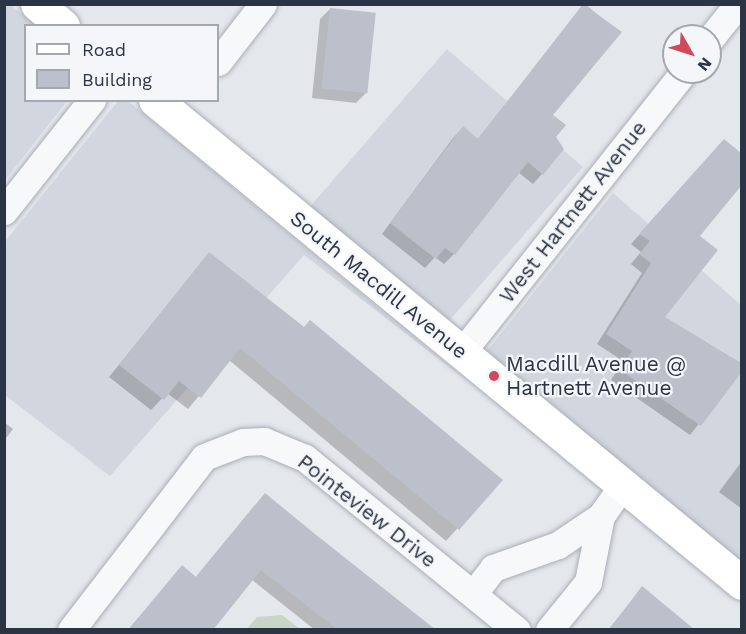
<!DOCTYPE html>
<html>
<head>
<meta charset="utf-8">
<style>
  body { margin:0 }
  #map { position:relative; width:746px; height:634px; overflow:hidden; background:#e4e7ec; font-family:"Work Sans",sans-serif }
  div>[style] { position:absolute }
  .built>* { inset:0; background:#d2d6de; transform-origin:0 0 }
  .green>* { inset:0; background:#c9d6c5 }
  .shadow>* { inset:0; background:#0003 }
  .building>* { inset:0; background:#bbc0ca; transform-origin:0 0 }
  .roads { filter:drop-shadow(0 0 2px #a9aeb7) drop-shadow(0 0 2px #a9aeb7) }
  .street>* { height:27px; margin:-13.5px; padding:0 13.5px; transform-origin:13.5px; border-radius:13.5px; background:#f7f8fa }
  .secondary>* { height:33px; margin:-16.5px; padding:0 16.5px; transform-origin:16.5px; border-radius:16.5px; background:#fff }
  .dots>* { width:16px; height:16px; translate:-50% -50%; box-sizing:border-box; border:3px solid #f4f6f9; border-radius:50% }
  span { translate:-50% -50%; white-space:nowrap; text-align:center; line-height:1.15; -webkit-text-stroke:4.5px #f4f6f9; paint-order:stroke }
  .street-label { font-size:21px; color:#2b3445 }
  .poi-label { font-size:21px; color:#2b3445 }
  .left { translate:0 -50%; text-align:left }
  .frame { position:absolute; inset:0; border:6px solid #2b3445; pointer-events:none }
  .legend { position:absolute; left:24px; top:24px; width:195px; height:78px; box-sizing:border-box; background:#f4f6f9; border:2px solid #a4a8b1; margin:0; padding:8px 10px; list-style:none; font-size:18px; color:#2b3445 }
  .legend li { display:flex; align-items:center; gap:12px; height:30px }
  .legend b { width:30px; border:2px solid #a4a8b1 }
  .north { position:absolute; left:662px; top:24px; width:60px; height:60px; box-sizing:border-box; background:#f4f6f9; border:2px solid #a4a8b1; border-radius:50%; rotate:129deg; font-size:16px; font-weight:700; line-height:24px; text-align:center; color:#2b3445 }
  .north::after { content:''; display:block; margin:auto; width:21px; height:27px; background:#d1495b; clip-path:polygon(50% 0,100% 100%,50% 72%,0 100%) }
</style>
</head>
<body>
<div id="map">
  <div class="built">
    <div style="clip-path:polygon(10px 5px,36px 25px,26px 26px,26px 100px,67px 101px,5px 180px,4px 5px)"></div>
    <div style="left:447px;top:49px;width:180px;height:208px;rotate:41deg"></div>
    <div style="clip-path:polygon(118px 101px,128px 101px,470px 383px,304px 255px,110px 476px,5px 395px,4px 243px)"></div>
    <div style="clip-path:polygon(613px 193px,741px 305px,741px 561px,487px 351px)"></div>
  </div>
  <div class="green">
    <div style="clip-path:polygon(282px 615px,300px 629px,247px 629px,257px 617px)"></div>
  </div>
  <div class="shadow">
    <div style="clip-path:polygon(585px 4px,619px 33px,551px 115px,554px 137px,542px 174px,533px 184px,518px 172px,454px 254px,444px 264px,435px 257px,425px 268px,382px 234px,453px 138px,463px 128px,477px 140px)"></div>
    <div style="clip-path:polygon(330px 9px,366px 93px,356px 103px,312px 98px,320px 19px)"></div>
    <div style="clip-path:polygon(724px 141px,742px 155px,742px 184px,698px 236px,663px 317px,742px 370px,690px 435px,611px 380px,623px 361px,597px 344px,642px 273px,631px 264px,641px 252px,631px 244px)"></div>
    <div style="clip-path:polygon(209px 254px,501px 480px,446px 541px,229px 360px,188px 409px,167px 393px,151px 410px,109px 377px)"></div>
    <div style="clip-path:polygon(4px 422px,13px 429px,4px 441px)"></div>
    <div style="clip-path:polygon(742px 461px,742px 509px,719px 492px)"></div>
    <div style="clip-path:polygon(255px 505px,434px 630px,315px 630px,251px 579px,210px 630px,128px 630px,182px 567px,195px 578px)"></div>
    <div style="clip-path:polygon(642px 588px,684px 630px,608px 630px)"></div>
  </div>
  <div class="building">
    <div style="clip-path:polygon(583px 4px,622px 32px,553px 115px,566px 125px,556px 137px,564px 149px,543px 175px,528px 162px,455px 255px,445px 248px,436px 259px,390px 223px,463px 126px,478px 139px)"></div>
    <div style="left:330px;top:8px;width:46px;height:81px;rotate:6deg"></div>
    <div style="clip-path:polygon(724px 139px,741px 153px,741px 186px,700px 236px,718px 250px,665px 317px,741px 363px,741px 373px,701px 426px,620px 370px,632px 351px,606px 334px,651px 263px,639px 254px,650px 241px,639px 234px)"></div>
    <div style="clip-path:polygon(209px 252px,304px 327px,310px 320px,503px 480px,459px 530px,240px 348px,201px 398px,179px 381px,164px 400px,119px 365px)"></div>
    <div style="clip-path:polygon(265px 493px,315px 534px,436px 630px,338px 630px,261px 570px,213px 630px,128px 630px,182px 565px,196px 577px)"></div>
    <div style="clip-path:polygon(642px 586px,695px 630px,609px 630px)"></div>
  </div>
  <div class="roads">
    <div class="street">
      <div style="left:710px;top:39px;width:45px;rotate:-51.3deg"></div>
      <div style="left:218px;top:62px;width:73px;rotate:-52.2deg"></div>
      <div style="left:4px;top:211px;width:142px;rotate:-51.6deg"></div>
      <div style="left:461px;top:353px;width:359px;rotate:-51.6deg"></div>
      <div style="left:473px;top:594px;width:33px;rotate:-52deg"></div>
      <div style="left:493px;top:568px;width:69px;rotate:-19.5deg"></div>
      <div style="left:558px;top:545px;width:52px;rotate:-34deg"></div>
      <div style="left:71px;top:630px;width:218px;rotate:-52.4deg"></div>
      <div style="left:204px;top:457px;width:42px;rotate:-21deg"></div>
      <div style="left:243px;top:442px;width:21px;rotate:-3deg"></div>
      <div style="left:264px;top:441px;width:44px;rotate:22.5deg"></div>
      <div style="left:305px;top:458px;width:273px;rotate:39.1deg"></div>
      <div style="left:549px;top:630px;width:62px;rotate:-50.9deg"></div>
      <div style="left:588px;top:582px;width:67px;rotate:-78.9deg"></div>
      <div style="left:601px;top:516px;width:38px;rotate:-55deg"></div>
    </div>
    <div class="secondary">
      <div style="left:37px;top:4px;width:34px;rotate:40deg"></div>
      <div style="left:155px;top:100px;width:760px;rotate:39.45deg"></div>
    </div>
  </div>
  <div class="dots">
    <div style="left:494px;top:376px;background:#d1495b"></div>
  </div>
  <div class="street-label">
    <span style="left:573px;top:212px;rotate:-52deg">West Hartnett Avenue</span>
    <span style="left:379px;top:285px;rotate:39deg">South Macdill Avenue</span>
    <span style="left:367px;top:511px;rotate:38deg">Pointeview Drive</span>
  </div>
  <div class="poi-label">
    <span class="left" style="left:506px;top:376px">Macdill Avenue @<br>Hartnett Avenue</span>
  </div>
  <div class="frame"></div>
  <ul class="legend">
  <li><b style="height:8px;background:#fff"></b>Road</li>
  <li><b style="height:16px;background:#bbc0ca"></b>Building</li>
  </ul>
  <div class="north">N</div>
</div>
</body>
</html>
